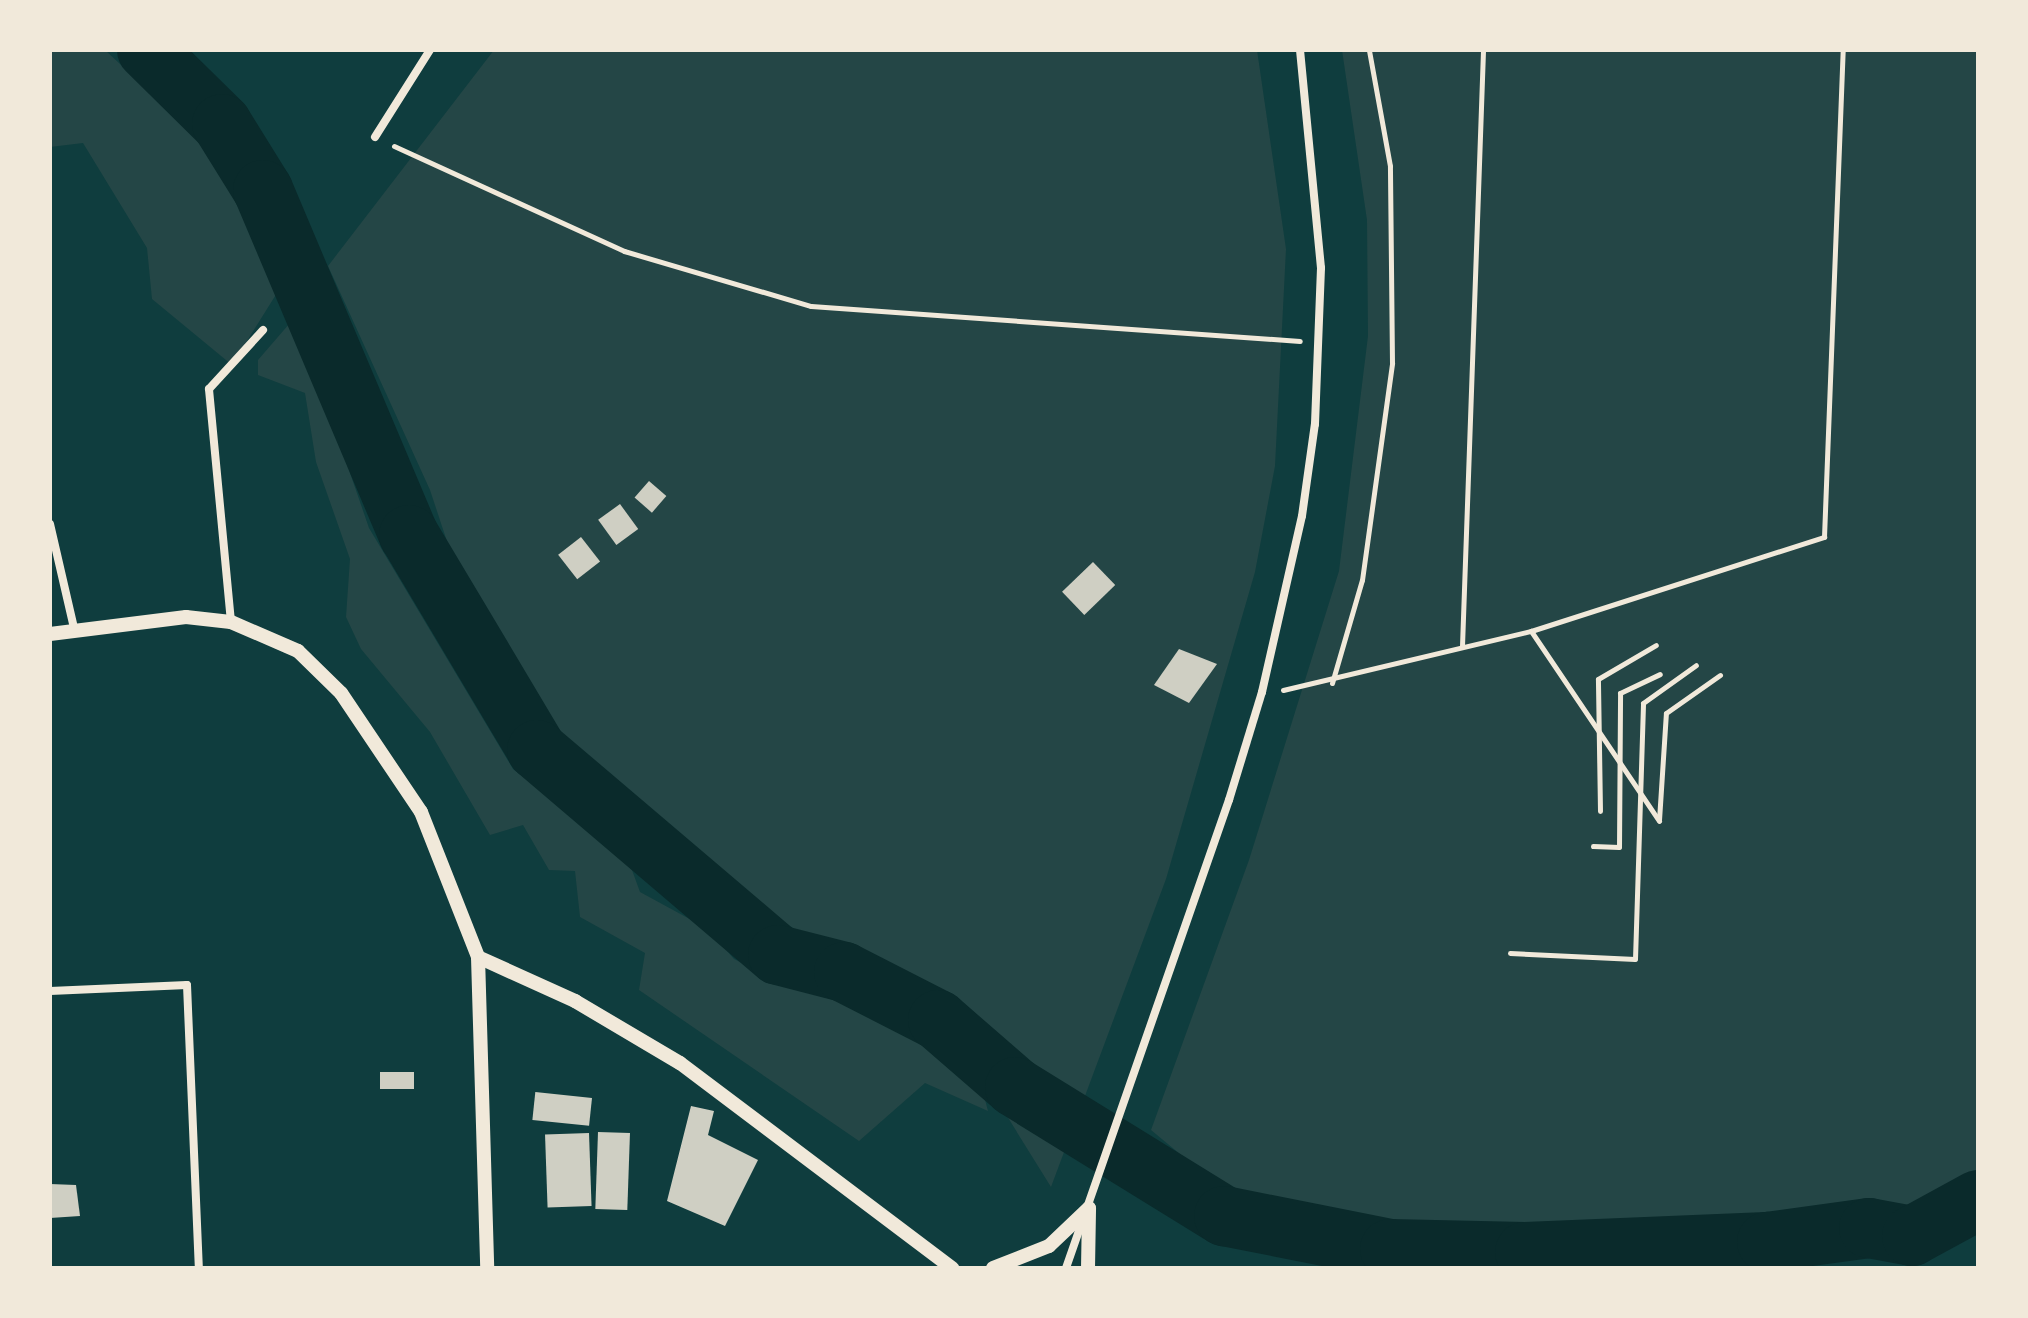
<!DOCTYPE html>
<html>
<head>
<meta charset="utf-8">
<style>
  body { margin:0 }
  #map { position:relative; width:2028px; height:1318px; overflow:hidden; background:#0f3d3e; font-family:Helvetica,sans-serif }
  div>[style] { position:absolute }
  .green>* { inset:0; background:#244646 }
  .river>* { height:60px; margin:-30px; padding:0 30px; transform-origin:30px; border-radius:30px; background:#0a2a2b }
  .building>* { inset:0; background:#cfcfc3; transform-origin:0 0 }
  .path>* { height:5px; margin:-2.5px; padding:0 2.5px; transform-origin:2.5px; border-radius:2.5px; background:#f1e9da }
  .minor>* { height:8px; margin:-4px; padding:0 4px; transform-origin:4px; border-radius:4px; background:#f1e9da }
  .tertiary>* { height:14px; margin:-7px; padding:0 7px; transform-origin:7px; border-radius:7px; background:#f1e9da }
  span { translate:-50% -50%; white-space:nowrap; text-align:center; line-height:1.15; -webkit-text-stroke:6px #f1e9da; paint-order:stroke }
  .frame { position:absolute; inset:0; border:52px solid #f1e9da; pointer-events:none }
</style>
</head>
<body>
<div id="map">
  <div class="green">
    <div style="clip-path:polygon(50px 50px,105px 50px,194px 133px,230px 183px,282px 285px,232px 365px,152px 299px,147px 248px,83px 143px,50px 147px)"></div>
    <div style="clip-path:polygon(494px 50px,1257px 50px,1286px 249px,1275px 466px,1255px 572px,1166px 879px,1051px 1187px,933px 997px,799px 932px,704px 869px,550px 735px,472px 617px,430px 490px,328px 266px)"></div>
    <div style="clip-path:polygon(1342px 50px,1978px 50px,1978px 1180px,1972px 1186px,1907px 1213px,1493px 1229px,1332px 1215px,1216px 1184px,1151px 1130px,1249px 860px,1339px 571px,1368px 336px,1367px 220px)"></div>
    <div style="clip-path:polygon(296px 316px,369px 528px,513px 769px,596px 833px,632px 870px,640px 892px,708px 929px,734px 959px,786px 984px,854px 990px,931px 1038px,978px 1073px,988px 1111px,925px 1083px,859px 1141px,639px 990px,645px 953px,580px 917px,575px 871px,549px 870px,523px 825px,490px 835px,430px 732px,361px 649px,346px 617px,350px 559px,316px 462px,305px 393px,258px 375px,258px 360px)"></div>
  </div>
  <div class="river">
    <div style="left:147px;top:50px;width:105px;rotate:44.6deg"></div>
    <div style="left:222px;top:124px;width:78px;rotate:58.2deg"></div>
    <div style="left:263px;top:190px;width:375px;rotate:67.1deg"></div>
    <div style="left:409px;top:535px;width:250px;rotate:59.2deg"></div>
    <div style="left:537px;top:750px;width:316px;rotate:40.4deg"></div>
    <div style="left:778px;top:955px;width:68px;rotate:14.4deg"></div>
    <div style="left:844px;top:972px;width:106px;rotate:27.1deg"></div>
    <div style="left:938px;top:1020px;width:102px;rotate:41deg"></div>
    <div style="left:1015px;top:1087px;width:246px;rotate:31.7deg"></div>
    <div style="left:1224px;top:1216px;width:169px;rotate:11.2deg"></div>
    <div style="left:1390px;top:1249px;width:135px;rotate:1.3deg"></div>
    <div style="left:1525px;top:1252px;width:242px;rotate:-2.4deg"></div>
    <div style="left:1767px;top:1242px;width:103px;rotate:-7.8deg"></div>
    <div style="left:1869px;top:1228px;width:44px;rotate:10.5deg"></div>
    <div style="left:1912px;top:1236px;width:75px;rotate:-28.6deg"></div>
  </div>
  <div class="building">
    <div style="left:649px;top:481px;width:23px;height:22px;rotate:41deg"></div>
    <div style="left:620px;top:504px;width:31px;height:27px;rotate:54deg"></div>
    <div style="left:581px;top:537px;width:31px;height:29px;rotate:52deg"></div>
    <div style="left:1093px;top:562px;width:32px;height:43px;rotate:46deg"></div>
    <div style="clip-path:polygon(1179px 649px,1217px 664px,1189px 703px,1154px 685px)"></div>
    <div style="left:414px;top:1072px;width:17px;height:34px;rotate:90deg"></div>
    <div style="left:592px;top:1098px;width:28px;height:57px;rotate:96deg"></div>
    <div style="clip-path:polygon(691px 1106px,714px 1111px,708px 1135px,758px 1160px,725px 1226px,667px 1201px)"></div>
    <div style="left:598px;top:1132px;width:32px;height:77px;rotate:2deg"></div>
    <div style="left:589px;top:1133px;width:73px;height:44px;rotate:88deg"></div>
    <div style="clip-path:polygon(50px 1184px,76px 1185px,80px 1216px,50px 1218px)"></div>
  </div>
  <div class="path">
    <div style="left:394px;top:146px;width:253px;rotate:24.5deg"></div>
    <div style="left:624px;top:251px;width:195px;rotate:16.4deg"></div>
    <div style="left:811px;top:306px;width:490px;rotate:4.1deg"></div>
    <div style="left:1531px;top:631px;width:229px;rotate:56deg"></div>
    <div style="left:1462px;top:646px;width:596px;rotate:-87.98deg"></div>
    <div style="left:1332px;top:683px;width:107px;rotate:-73.8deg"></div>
    <div style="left:1362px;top:580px;width:219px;rotate:-82.1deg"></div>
    <div style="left:1392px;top:363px;width:197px;rotate:-90.6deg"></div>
    <div style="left:1390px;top:166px;width:118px;rotate:-100.3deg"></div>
    <div style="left:1283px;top:690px;width:255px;rotate:-13.4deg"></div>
    <div style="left:1531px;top:631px;width:308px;rotate:-17.8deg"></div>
    <div style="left:1824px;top:537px;width:487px;rotate:-87.8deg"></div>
    <div style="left:1600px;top:811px;width:132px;rotate:-90.9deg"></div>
    <div style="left:1598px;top:679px;width:67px;rotate:-30.4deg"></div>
    <div style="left:1659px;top:820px;width:107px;rotate:-86.3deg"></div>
    <div style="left:1666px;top:713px;width:66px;rotate:-35.1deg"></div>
    <div style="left:1593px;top:846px;width:26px;rotate:2deg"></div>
    <div style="left:1619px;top:847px;width:154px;rotate:-89.6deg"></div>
    <div style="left:1620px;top:693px;width:44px;rotate:-25.4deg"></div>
    <div style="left:1510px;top:953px;width:125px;rotate:2.7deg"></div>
    <div style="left:1635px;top:959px;width:256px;rotate:-88.2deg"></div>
    <div style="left:1643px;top:703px;width:65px;rotate:-35.6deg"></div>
  </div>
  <div class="minor">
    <div style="left:375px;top:137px;width:103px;rotate:-57.7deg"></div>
    <div style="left:50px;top:524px;width:107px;rotate:77deg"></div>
    <div style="left:231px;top:622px;width:234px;rotate:-95.4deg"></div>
    <div style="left:209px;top:389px;width:80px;rotate:-47.5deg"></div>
    <div style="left:50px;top:991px;width:137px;rotate:-2.5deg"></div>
    <div style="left:187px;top:985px;width:283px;rotate:87.6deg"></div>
    <div style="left:1066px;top:1268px;width:496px;rotate:-70.8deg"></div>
    <div style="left:1229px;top:800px;width:113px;rotate:-73deg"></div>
    <div style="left:1262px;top:692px;width:180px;rotate:-77.2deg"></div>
    <div style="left:1302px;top:516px;width:93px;rotate:-82deg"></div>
    <div style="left:1315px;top:424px;width:156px;rotate:-87.8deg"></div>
    <div style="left:1321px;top:268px;width:219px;rotate:-95.5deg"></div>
  </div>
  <div class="tertiary">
    <div style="left:50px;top:634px;width:137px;rotate:-7.1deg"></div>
    <div style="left:186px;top:617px;width:45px;rotate:6.3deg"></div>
    <div style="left:231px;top:622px;width:73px;rotate:23.4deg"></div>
    <div style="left:298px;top:651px;width:60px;rotate:44.3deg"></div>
    <div style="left:341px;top:693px;width:143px;rotate:56.1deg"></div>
    <div style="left:421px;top:812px;width:156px;rotate:68.5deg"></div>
    <div style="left:478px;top:957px;width:107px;rotate:24.4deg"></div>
    <div style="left:575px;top:1001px;width:122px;rotate:30.6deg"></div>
    <div style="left:680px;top:1063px;width:341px;rotate:37deg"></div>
    <div style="left:478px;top:957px;width:311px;rotate:88.3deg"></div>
    <div style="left:993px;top:1268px;width:60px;rotate:-21.4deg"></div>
    <div style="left:1049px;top:1246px;width:55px;rotate:-43.5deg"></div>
    <div style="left:1088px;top:1268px;width:60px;rotate:-89deg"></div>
  </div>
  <div class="frame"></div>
</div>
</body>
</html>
